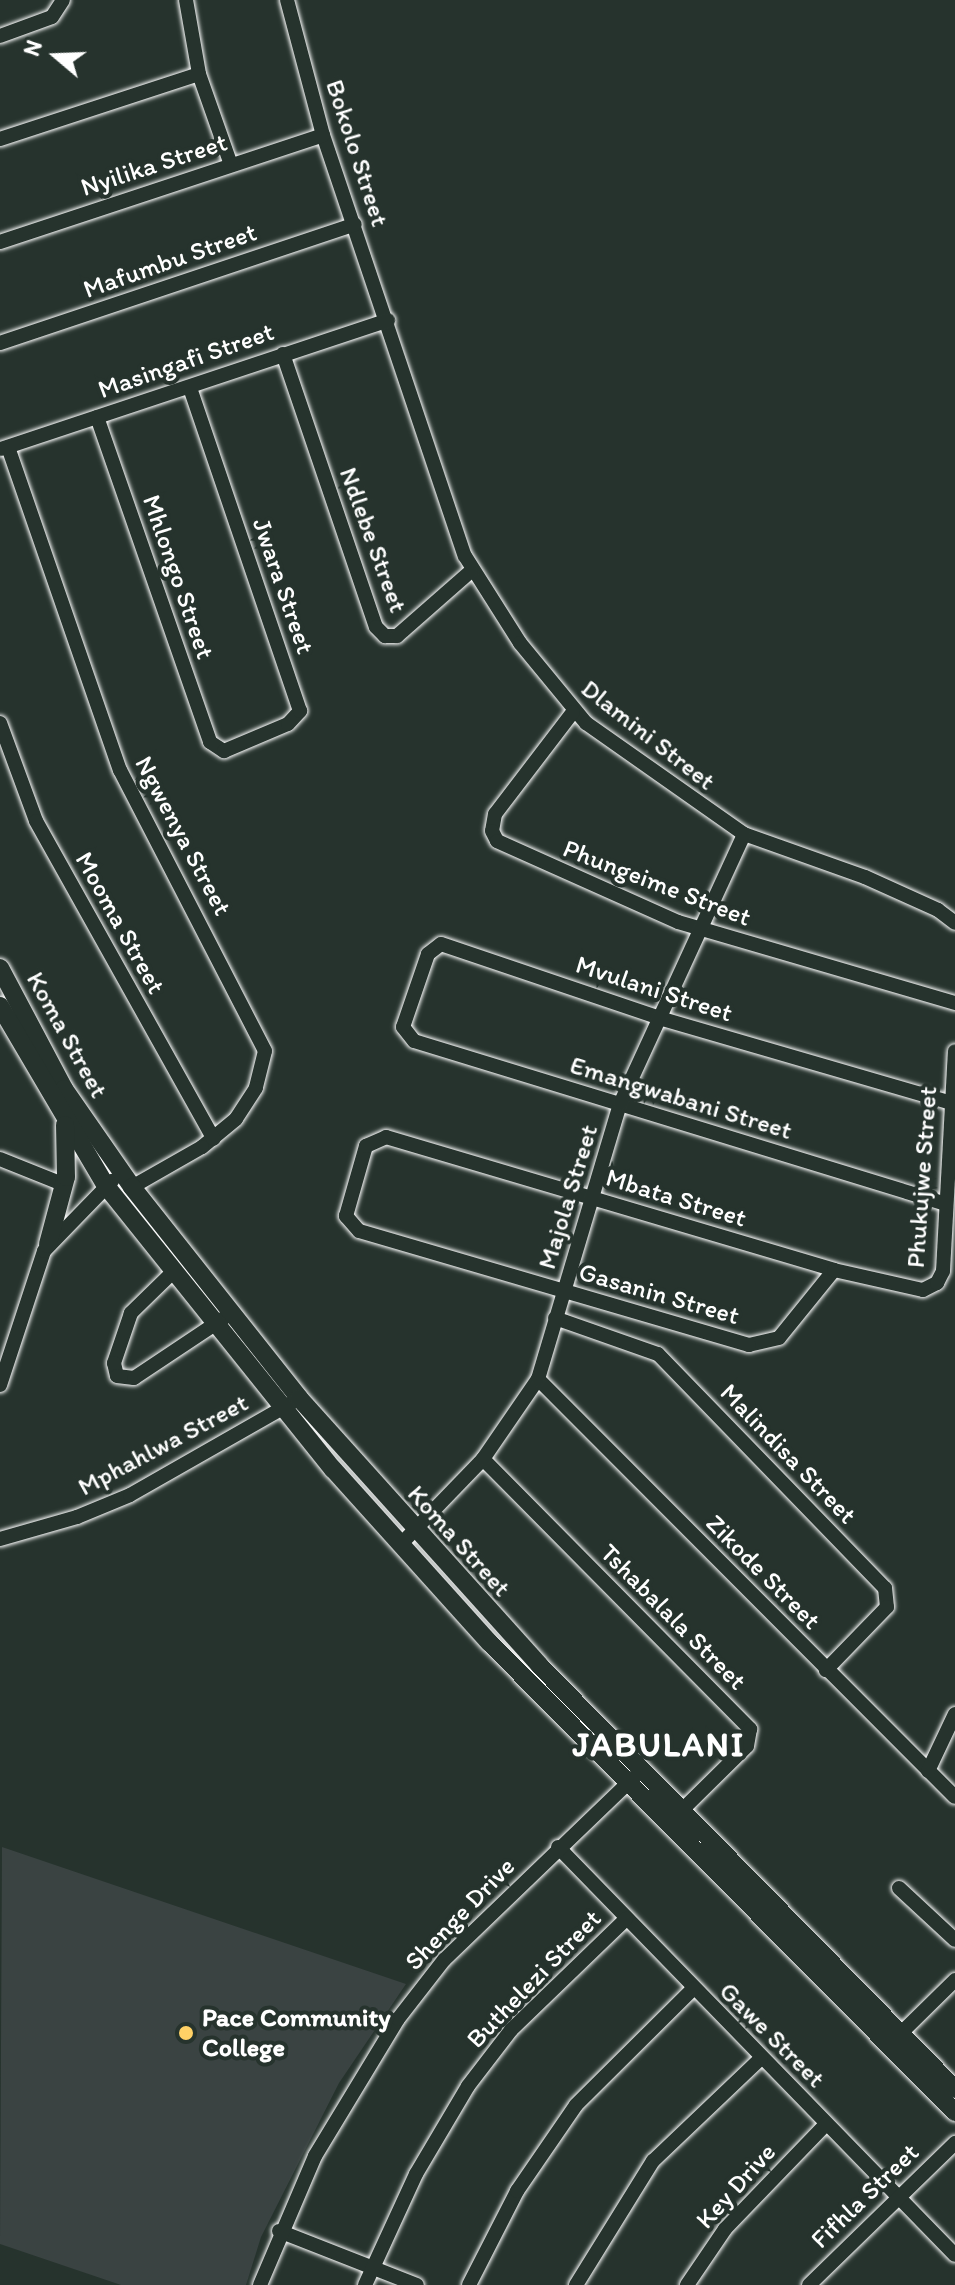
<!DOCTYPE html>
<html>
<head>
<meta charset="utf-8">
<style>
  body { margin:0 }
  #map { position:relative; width:955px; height:2285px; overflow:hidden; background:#26332d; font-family:Itim,sans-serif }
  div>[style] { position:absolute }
  .built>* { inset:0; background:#3a4342 }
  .roads { filter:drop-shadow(0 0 2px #fff) drop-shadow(0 0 2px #fff) }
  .minor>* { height:14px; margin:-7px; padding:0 7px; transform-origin:7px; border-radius:7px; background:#26332d }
  .major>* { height:18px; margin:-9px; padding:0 9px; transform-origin:9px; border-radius:9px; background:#26332d }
  .dots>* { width:22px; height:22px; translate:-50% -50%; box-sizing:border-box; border:4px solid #26332d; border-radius:50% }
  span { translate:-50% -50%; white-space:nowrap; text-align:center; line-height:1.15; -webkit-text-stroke:8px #26332d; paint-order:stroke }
  .street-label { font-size:26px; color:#fff }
  .poi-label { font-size:26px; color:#fff; font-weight:700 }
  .left { translate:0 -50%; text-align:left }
  .district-label { font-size:34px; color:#fff; font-weight:700; letter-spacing:2px }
  .north { position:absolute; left:16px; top:16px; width:80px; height:80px; -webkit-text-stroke:6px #26332d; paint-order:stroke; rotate:289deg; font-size:22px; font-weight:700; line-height:32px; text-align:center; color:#fff }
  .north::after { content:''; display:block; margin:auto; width:28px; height:36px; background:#fff; clip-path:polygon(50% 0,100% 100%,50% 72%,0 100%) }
</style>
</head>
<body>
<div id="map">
  <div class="built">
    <div style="clip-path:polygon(2px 1847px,406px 1984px,339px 2083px,261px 2237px,246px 2285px,121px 2285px,0 2244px)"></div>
  </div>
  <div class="roads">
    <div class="minor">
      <div style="left:186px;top:0;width:75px;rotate:80deg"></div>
      <div style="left:199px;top:74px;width:96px;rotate:70.6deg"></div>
      <div style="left:287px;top:0;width:140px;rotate:75.1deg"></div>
      <div style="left:323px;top:135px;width:444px;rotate:71.4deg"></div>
      <div style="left:465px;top:556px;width:103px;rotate:57.7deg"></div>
      <div style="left:520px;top:643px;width:104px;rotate:50.5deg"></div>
      <div style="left:586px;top:723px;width:193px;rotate:35.1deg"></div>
      <div style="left:744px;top:834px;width:128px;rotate:19.6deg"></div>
      <div style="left:865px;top:877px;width:80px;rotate:24.3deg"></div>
      <div style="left:938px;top:910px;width:21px;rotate:37deg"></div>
      <div style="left:0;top:36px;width:55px;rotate:-20.1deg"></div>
      <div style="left:52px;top:17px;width:20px;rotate:-57deg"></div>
      <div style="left:0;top:139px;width:209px;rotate:-18.1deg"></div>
      <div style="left:0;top:242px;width:340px;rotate:-18.3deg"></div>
      <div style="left:0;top:343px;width:374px;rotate:-18.5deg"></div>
      <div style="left:283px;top:354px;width:288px;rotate:71.2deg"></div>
      <div style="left:376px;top:627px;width:13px;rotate:45deg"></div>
      <div style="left:385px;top:636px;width:12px"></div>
      <div style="left:397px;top:636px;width:98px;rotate:-41.3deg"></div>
      <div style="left:97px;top:417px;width:344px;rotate:70.8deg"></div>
      <div style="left:210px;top:742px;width:17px;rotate:33deg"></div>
      <div style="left:224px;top:751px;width:69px;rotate:-22.9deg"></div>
      <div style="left:288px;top:724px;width:18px;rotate:-47deg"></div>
      <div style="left:300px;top:711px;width:342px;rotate:-108.8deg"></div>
      <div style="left:8px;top:447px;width:342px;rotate:70.9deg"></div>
      <div style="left:120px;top:770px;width:316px;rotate:62.7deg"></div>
      <div style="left:265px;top:1051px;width:38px;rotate:104deg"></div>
      <div style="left:256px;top:1088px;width:37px;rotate:123deg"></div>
      <div style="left:236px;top:1119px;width:44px;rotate:140.5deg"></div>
      <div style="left:202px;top:1147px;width:81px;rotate:150.3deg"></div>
      <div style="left:1px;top:449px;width:408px;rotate:-18.4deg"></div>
      <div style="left:573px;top:712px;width:128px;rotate:127.4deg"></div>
      <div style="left:495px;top:814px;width:17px;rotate:100deg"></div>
      <div style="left:492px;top:831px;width:11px;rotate:63deg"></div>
      <div style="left:497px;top:841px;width:198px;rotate:24.1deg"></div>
      <div style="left:678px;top:922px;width:289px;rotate:16.3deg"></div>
      <div style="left:0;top:723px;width:104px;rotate:69.8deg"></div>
      <div style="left:36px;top:821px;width:364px;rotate:60.8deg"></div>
      <div style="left:0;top:1159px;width:70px;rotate:21.8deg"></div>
      <div style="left:946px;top:1204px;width:556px;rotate:-162.97deg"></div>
      <div style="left:414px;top:1041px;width:18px;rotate:-128deg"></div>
      <div style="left:403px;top:1027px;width:77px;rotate:-71.1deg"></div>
      <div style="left:428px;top:954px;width:16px;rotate:-38deg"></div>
      <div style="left:441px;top:944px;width:230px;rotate:18.7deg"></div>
      <div style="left:659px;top:1018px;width:304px;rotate:16.2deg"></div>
      <div style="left:175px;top:1270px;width:62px;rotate:135.7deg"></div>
      <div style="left:131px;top:1313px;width:53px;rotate:108.8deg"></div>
      <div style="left:114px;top:1363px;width:13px;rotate:77deg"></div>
      <div style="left:117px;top:1376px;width:17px;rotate:7deg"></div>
      <div style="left:134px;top:1378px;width:108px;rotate:-33.7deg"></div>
      <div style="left:834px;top:1270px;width:87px;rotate:129deg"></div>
      <div style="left:779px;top:1338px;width:31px;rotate:167deg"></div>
      <div style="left:749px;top:1345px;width:406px;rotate:-163.7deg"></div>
      <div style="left:359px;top:1231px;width:20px;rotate:-131deg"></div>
      <div style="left:346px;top:1216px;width:73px;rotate:-74.1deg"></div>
      <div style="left:366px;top:1146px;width:22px;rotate:-24deg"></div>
      <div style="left:386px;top:1137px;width:467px;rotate:16.5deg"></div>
      <div style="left:834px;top:1270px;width:91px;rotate:12.7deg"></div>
      <div style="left:923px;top:1290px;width:16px;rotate:-27deg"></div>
      <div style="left:937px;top:1283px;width:13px;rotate:-63deg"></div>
      <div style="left:943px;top:1271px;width:220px;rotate:-86.9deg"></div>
      <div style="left:555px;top:1318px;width:109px;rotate:19.3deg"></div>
      <div style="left:658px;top:1354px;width:326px;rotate:45.9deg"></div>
      <div style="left:885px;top:1588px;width:19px;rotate:84deg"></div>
      <div style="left:887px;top:1607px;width:88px;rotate:134.1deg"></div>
      <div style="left:538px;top:1379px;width:590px;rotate:45.07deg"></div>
      <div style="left:0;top:1385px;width:141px;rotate:-71.8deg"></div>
      <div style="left:44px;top:1251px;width:98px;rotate:-45.8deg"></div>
      <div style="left:483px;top:1459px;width:380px;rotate:45.3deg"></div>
      <div style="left:750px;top:1729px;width:17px;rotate:100deg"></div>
      <div style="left:747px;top:1746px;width:94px;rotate:135.4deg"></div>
      <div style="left:0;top:1539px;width:80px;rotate:-15.9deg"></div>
      <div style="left:77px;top:1517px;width:57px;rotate:-22.5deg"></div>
      <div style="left:130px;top:1495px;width:185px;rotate:-29.7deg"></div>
      <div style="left:400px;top:1545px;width:120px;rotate:-46deg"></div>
      <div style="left:483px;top:1459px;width:97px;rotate:-55.5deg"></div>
      <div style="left:538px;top:1379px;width:287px;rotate:-73.4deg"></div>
      <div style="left:620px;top:1104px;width:297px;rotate:-65.3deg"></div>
      <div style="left:928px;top:1771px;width:63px;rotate:-64.7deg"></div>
      <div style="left:558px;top:1847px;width:569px;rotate:45.78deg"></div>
      <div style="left:899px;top:1888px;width:76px;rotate:42.9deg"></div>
      <div style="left:895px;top:2039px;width:84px;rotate:-44.5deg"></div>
      <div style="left:279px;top:2231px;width:148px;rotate:21.4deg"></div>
      <div style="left:260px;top:2285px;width:140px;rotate:-66.9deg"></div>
      <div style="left:315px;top:2156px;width:160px;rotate:-58.8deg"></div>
      <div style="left:398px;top:2019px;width:75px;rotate:-52.1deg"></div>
      <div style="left:444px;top:1960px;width:264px;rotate:-43.9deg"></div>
      <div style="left:365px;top:2285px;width:122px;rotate:-65.3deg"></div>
      <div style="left:416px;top:2174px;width:102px;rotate:-59.4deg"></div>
      <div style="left:468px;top:2086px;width:71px;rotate:-52.5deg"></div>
      <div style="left:511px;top:2030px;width:160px;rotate:-44deg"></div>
      <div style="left:469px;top:2285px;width:106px;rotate:-62.9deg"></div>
      <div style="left:517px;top:2191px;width:104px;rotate:-55.5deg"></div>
      <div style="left:576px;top:2105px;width:165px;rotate:-44.8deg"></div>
      <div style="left:576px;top:2285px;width:146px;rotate:-58.2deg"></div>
      <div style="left:653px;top:2161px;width:149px;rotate:-43.6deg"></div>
      <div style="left:687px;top:2285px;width:68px;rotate:-55.8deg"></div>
      <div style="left:725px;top:2229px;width:146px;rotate:-46.1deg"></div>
      <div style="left:809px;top:2285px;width:204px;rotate:-44.2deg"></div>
    </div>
    <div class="major">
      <div style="left:0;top:968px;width:137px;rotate:62.1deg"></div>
      <div style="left:64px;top:1089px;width:119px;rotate:55.2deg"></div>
      <div style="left:132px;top:1187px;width:269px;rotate:51.6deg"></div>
      <div style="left:299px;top:1398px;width:359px;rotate:48deg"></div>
      <div style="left:539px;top:1665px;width:594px;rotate:45.55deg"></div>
      <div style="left:0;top:1006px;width:209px;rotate:59.5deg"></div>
      <div style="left:106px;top:1186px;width:363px;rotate:51.3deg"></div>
      <div style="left:333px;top:1469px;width:233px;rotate:48deg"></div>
      <div style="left:489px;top:1642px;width:662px;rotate:45.24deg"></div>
      <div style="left:48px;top:1244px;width:69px;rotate:-75deg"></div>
      <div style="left:66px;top:1177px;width:52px;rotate:-91.1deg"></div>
    </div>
  </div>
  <div class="dots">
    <div style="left:186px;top:2033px;background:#ffd166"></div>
  </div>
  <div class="street-label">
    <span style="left:357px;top:153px;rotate:72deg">Bokolo Street</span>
    <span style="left:154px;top:165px;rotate:-18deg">Nyilika Street</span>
    <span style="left:170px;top:261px;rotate:-19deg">Mafumbu Street</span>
    <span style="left:186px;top:361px;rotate:-19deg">Masingafi Street</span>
    <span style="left:373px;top:540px;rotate:70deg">Ndlebe Street</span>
    <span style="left:178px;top:577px;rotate:71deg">Mhlongo Street</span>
    <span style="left:283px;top:586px;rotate:71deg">Jwara Street</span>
    <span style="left:648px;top:735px;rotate:38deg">Dlamini Street</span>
    <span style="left:183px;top:836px;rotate:62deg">Ngwenya Street</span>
    <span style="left:657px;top:883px;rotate:21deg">Phungeime Street</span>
    <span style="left:120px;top:923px;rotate:61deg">Mooma Street</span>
    <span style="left:654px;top:989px;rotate:18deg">Mvulani Street</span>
    <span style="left:67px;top:1035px;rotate:61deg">Koma Street</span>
    <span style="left:681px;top:1098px;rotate:17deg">Emangwabani Street</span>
    <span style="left:922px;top:1177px;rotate:-86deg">Phukujwe Street</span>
    <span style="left:568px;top:1197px;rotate:-73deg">Majola Street</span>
    <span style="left:676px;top:1198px;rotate:17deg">Mbata Street</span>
    <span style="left:659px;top:1294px;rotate:16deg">Gasanin Street</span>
    <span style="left:163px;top:1445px;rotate:-28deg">Mphahlwa Street</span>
    <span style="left:788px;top:1454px;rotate:46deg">Malindisa Street</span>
    <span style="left:459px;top:1541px;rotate:48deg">Koma Street</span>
    <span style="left:763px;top:1572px;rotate:45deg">Zikode Street</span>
    <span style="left:673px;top:1617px;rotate:45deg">Tshabalala Street</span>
    <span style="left:460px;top:1914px;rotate:-46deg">Shenge Drive</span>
    <span style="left:534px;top:1979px;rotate:-46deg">Buthelezi Street</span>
    <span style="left:772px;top:2035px;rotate:45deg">Gawe Street</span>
    <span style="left:736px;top:2186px;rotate:-48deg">Key Drive</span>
    <span style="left:865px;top:2196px;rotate:-44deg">Fifhla Street</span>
  </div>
  <div class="poi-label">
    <span class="left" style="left:202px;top:2033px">Pace Community<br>College</span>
  </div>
  <div class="district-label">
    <span style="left:659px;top:1745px">JABULANI</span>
  </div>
  <div class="north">N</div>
</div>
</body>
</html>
